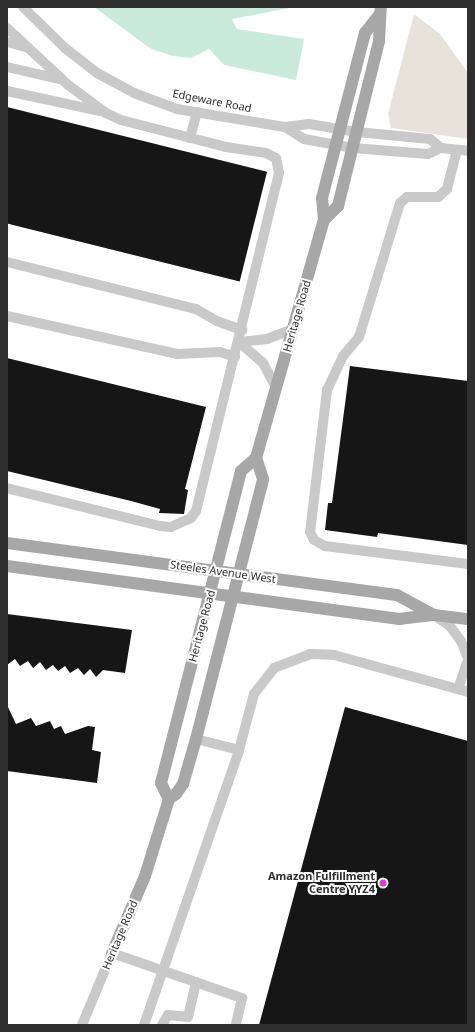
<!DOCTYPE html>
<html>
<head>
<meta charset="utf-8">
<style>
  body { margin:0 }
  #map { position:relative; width:475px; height:1032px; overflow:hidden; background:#fff; font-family:"Noto Sans",sans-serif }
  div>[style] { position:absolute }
  .green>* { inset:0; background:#e8e3da }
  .water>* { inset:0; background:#caeadc }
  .building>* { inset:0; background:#161616; transform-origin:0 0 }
  .minor>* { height:10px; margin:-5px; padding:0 5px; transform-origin:5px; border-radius:5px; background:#c9c9c9 }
  .major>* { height:12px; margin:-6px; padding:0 6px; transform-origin:6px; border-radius:6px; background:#a7a7a7 }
  .dots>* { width:11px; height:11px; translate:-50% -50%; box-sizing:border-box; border:2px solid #fff; border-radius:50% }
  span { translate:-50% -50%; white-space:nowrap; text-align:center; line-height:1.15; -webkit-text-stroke:4px #fff; paint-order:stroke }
  .street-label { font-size:11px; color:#2f2f2f }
  .poi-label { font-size:11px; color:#2f2f2f; font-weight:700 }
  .right { translate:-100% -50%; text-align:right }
  .frame { position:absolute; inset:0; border:8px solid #2f2f2f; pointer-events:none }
</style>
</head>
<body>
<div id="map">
  <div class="green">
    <div style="clip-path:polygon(414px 14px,440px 34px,468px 73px,468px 139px,391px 128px,388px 114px)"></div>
  </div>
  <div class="water">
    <div style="clip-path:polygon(94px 7px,295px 7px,232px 19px,237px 29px,304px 39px,296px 80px,224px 65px,209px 49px,191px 58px,173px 56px,151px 49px)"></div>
  </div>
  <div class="building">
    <div style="left:7px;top:107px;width:268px;height:113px;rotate:14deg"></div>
    <div style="clip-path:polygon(7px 358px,206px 407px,185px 489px,188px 490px,184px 514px,159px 513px,160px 509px,131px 501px,7px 471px)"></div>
    <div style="clip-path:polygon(350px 366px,468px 381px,468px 545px,378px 533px,377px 537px,325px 530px,328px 503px,332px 503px)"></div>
    <div style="clip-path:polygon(7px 614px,132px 630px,125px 673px,103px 670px,96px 677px,90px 669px,84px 675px,78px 668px,70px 673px,65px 666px,58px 671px,53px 665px,46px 670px,40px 662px,33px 668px,28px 661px,20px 666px,15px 659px,7px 665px)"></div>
    <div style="clip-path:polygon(7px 705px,16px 724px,31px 718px,36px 726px,50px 721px,54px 729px,61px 726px,65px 734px,88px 726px,95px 727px,92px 750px,101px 752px,97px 783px,7px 771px)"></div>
    <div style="clip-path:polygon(345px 707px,468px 741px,468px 1025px,259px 1025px)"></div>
  </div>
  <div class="minor">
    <div style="left:23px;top:7px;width:59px;rotate:44.3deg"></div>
    <div style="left:65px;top:48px;width:41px;rotate:38deg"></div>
    <div style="left:97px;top:73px;width:42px;rotate:28.4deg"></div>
    <div style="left:134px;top:93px;width:46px;rotate:20.4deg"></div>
    <div style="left:177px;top:109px;width:109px;rotate:9.5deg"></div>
    <div style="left:285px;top:127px;width:24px;rotate:-7deg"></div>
    <div style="left:309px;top:124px;width:49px;rotate:9.5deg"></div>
    <div style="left:357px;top:132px;width:73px;rotate:5.5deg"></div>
    <div style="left:430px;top:139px;width:14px;rotate:39deg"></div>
    <div style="left:441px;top:148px;width:27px;rotate:6deg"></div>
    <div style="left:7px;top:28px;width:82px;rotate:43deg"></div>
    <div style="left:67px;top:84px;width:49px;rotate:36.6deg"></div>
    <div style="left:106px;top:113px;width:17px;rotate:25deg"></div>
    <div style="left:121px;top:120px;width:108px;rotate:14.4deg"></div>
    <div style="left:226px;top:147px;width:40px;rotate:8.5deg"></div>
    <div style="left:266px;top:153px;width:11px;rotate:27deg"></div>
    <div style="left:276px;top:158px;width:15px;rotate:79deg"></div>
    <div style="left:279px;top:173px;width:348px;rotate:103.8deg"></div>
    <div style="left:196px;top:511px;width:9px;rotate:126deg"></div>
    <div style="left:191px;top:518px;width:22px;rotate:156deg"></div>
    <div style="left:171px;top:527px;width:11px;rotate:-175deg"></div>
    <div style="left:160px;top:526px;width:158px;rotate:-166.1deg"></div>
    <div style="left:7px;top:42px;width:20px;rotate:15deg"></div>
    <div style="left:7px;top:67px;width:53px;rotate:13deg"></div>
    <div style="left:7px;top:91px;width:99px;rotate:12.2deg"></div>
    <div style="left:285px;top:127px;width:22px;rotate:32deg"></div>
    <div style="left:304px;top:139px;width:50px;rotate:10.4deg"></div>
    <div style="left:353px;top:148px;width:75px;rotate:4.6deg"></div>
    <div style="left:428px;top:154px;width:14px;rotate:-25deg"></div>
    <div style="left:190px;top:138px;width:27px;rotate:-75deg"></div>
    <div style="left:457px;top:150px;width:40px;rotate:104.4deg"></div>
    <div style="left:447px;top:189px;width:12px;rotate:138deg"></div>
    <div style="left:438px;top:197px;width:31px;rotate:180deg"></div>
    <div style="left:407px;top:197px;width:9px;rotate:139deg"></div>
    <div style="left:400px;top:203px;width:140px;rotate:107deg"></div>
    <div style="left:359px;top:337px;width:25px;rotate:130deg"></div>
    <div style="left:343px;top:356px;width:38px;rotate:115deg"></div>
    <div style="left:327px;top:390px;width:143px;rotate:96.8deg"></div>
    <div style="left:310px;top:532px;width:9px;rotate:63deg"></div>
    <div style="left:314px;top:540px;width:13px;rotate:29deg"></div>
    <div style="left:325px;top:546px;width:144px;rotate:7.2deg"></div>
    <div style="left:7px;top:262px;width:195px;rotate:14deg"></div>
    <div style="left:196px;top:309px;width:24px;rotate:30deg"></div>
    <div style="left:217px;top:321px;width:27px;rotate:20deg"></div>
    <div style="left:7px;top:316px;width:174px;rotate:12.6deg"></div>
    <div style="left:177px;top:354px;width:43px;rotate:-2.7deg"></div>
    <div style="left:220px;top:352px;width:16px;rotate:18deg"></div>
    <div style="left:239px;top:342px;width:32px;rotate:41deg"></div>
    <div style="left:263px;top:363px;width:27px;rotate:62deg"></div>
    <div style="left:239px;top:342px;width:28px;rotate:-6deg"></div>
    <div style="left:267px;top:339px;width:28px;rotate:-21deg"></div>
    <div style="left:434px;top:615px;width:19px;rotate:35deg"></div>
    <div style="left:450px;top:626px;width:19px;rotate:54deg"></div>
    <div style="left:461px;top:641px;width:18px;rotate:68deg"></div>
    <div style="left:458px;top:689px;width:31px;rotate:-71deg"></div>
    <div style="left:196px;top:739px;width:44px;rotate:14.3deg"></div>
    <div style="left:82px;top:1025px;width:78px;rotate:-67.4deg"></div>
    <div style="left:112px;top:953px;width:138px;rotate:19.1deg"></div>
    <div style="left:242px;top:998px;width:28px;rotate:103deg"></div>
    <div style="left:144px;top:1025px;width:291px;rotate:-70.9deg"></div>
    <div style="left:239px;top:750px;width:58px;rotate:-75deg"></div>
    <div style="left:254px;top:694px;width:33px;rotate:-52deg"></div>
    <div style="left:274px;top:668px;width:39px;rotate:-21deg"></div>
    <div style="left:310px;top:654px;width:24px;rotate:2deg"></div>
    <div style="left:334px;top:655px;width:139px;rotate:15.4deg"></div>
    <div style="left:162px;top:1025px;width:12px;rotate:-59deg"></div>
    <div style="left:168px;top:1015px;width:20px;rotate:6deg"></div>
    <div style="left:188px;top:1017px;width:36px;rotate:-77deg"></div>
  </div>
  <div class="major">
    <div style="left:324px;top:220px;width:20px;rotate:-45deg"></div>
    <div style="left:338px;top:206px;width:170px;rotate:-76deg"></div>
    <div style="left:379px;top:41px;width:34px;rotate:-87deg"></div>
    <div style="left:7px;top:543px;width:393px;rotate:7.6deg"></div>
    <div style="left:397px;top:595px;width:42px;rotate:28.4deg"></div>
    <div style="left:7px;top:566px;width:396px;rotate:7.7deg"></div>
    <div style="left:399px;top:619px;width:35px;rotate:-7deg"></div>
    <div style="left:434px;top:615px;width:34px;rotate:7deg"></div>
    <div style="left:169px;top:799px;width:18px;rotate:-117deg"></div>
    <div style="left:161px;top:783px;width:322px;rotate:-75.6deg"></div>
    <div style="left:241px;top:471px;width:20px;rotate:-41deg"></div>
    <div style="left:256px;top:458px;width:248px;rotate:-74.1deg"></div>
    <div style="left:324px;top:220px;width:22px;rotate:-95deg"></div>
    <div style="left:322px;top:198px;width:171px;rotate:-75.4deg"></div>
    <div style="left:365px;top:33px;width:23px;rotate:-52deg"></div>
    <div style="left:112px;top:953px;width:84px;rotate:-66.8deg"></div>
    <div style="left:145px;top:876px;width:81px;rotate:-72.7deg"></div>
    <div style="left:169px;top:799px;width:9px;rotate:-36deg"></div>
    <div style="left:176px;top:794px;width:12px;rotate:-55deg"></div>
    <div style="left:183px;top:784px;width:47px;rotate:-73.9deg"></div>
    <div style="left:196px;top:739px;width:268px;rotate:-75.5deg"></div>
    <div style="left:263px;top:479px;width:22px;rotate:-108deg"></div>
  </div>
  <div class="dots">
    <div style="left:383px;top:883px;background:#dc3bcb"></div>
  </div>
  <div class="street-label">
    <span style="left:212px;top:101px;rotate:11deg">Edgeware Road</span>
    <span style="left:297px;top:316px;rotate:-74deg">Heritage Road</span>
    <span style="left:223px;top:572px;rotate:8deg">Steeles Avenue West</span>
    <span style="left:202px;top:626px;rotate:-75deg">Heritage Road</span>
    <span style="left:120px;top:935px;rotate:-67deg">Heritage Road</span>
  </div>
  <div class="poi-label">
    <span class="right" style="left:375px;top:883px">Amazon Fulfillment<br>Centre YYZ4</span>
  </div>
  <div class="frame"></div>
</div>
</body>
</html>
